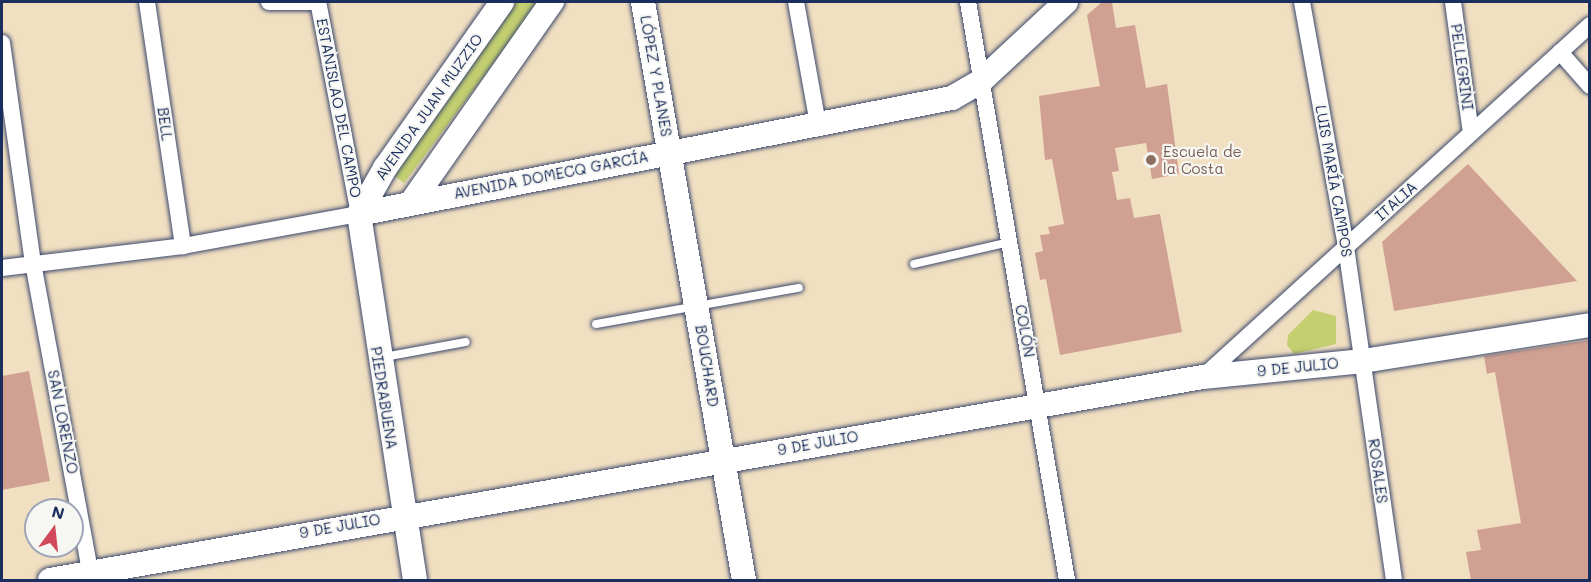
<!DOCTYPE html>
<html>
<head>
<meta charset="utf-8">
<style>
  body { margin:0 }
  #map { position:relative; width:1591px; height:582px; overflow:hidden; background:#f1dfc1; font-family:Mali,sans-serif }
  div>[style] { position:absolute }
  .green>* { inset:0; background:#c3cf70 }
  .building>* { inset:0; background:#d0a192 }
  .roads { filter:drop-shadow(0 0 2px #3b496d) drop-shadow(0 0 2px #3b496d) }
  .lane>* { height:8px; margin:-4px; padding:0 4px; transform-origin:4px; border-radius:4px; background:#fff }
  .street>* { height:16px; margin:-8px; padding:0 8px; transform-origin:8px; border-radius:8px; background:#fff }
  .secondary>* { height:24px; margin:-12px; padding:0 12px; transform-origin:12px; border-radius:12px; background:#fff }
  .dots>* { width:16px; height:16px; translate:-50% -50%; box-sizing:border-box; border:3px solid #f6f6f2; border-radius:50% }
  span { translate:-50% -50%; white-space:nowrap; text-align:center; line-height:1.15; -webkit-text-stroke:4.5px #f6f6f2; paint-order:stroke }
  .street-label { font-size:15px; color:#1b2f5e }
  .education-label { font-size:15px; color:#785e54 }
  .left { translate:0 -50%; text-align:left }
  .frame { position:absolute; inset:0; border:3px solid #1b2f5e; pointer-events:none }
  .north { position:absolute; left:24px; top:498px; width:60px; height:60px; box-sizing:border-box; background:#f6f6f2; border:2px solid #9ea6b7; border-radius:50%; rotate:15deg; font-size:16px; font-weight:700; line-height:24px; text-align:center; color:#1b2f5e }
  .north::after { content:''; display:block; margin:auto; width:21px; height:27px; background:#d1495b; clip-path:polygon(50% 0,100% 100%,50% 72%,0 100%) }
</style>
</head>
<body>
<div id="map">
  <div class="green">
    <div style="clip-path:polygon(515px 2px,539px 2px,404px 183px,395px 176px,396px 167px)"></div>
    <div style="clip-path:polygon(1313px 310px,1336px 316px,1336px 344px,1294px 354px,1287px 345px,1288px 335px)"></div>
  </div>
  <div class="building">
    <div style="clip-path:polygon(1102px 2px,1112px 2px,1116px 28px,1135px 25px,1146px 88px,1167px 84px,1179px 174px,1152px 179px,1146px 143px,1115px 148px,1119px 171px,1112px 172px,1117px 200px,1130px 198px,1134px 218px,1160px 214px,1182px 332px,1060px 355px,1046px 279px,1040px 280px,1035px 253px,1043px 251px,1040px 235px,1050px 234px,1048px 227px,1064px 224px,1052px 159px,1045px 160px,1039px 96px,1100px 86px,1087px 15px)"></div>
    <div style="clip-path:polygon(1468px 164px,1577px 281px,1394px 311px,1382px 242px)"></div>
    <div style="clip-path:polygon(1590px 340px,1590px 580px,1471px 580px,1466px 552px,1481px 550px,1477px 530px,1521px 523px,1495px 372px,1487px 374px,1484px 356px)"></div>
    <div style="clip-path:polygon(29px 371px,50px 481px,2px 490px,2px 376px)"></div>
  </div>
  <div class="roads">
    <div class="lane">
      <div style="left:914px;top:264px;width:98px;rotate:-13deg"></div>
      <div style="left:596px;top:324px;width:206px;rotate:-10.1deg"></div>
      <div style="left:384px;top:357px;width:83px;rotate:-10.4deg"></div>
    </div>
    <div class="street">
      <div style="left:147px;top:2px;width:247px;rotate:81.6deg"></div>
      <div style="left:269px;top:2px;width:47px"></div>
      <div style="left:796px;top:2px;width:124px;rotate:79.8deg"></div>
      <div style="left:968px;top:2px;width:586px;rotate:80.28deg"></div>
      <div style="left:1302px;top:2px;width:249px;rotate:79.8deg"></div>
      <div style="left:1346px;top:247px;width:336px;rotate:81.8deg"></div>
      <div style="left:1453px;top:2px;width:132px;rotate:82.2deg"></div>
      <div style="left:2px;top:43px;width:222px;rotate:82deg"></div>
      <div style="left:33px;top:263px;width:322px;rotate:79.5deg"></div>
      <div style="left:1560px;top:52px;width:45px;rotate:48.6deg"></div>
      <div style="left:2px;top:268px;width:182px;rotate:-6.9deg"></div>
      <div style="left:183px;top:246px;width:179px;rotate:-10.3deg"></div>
      <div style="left:359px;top:214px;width:216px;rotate:-100.9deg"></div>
      <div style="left:1203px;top:377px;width:523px;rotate:-42.29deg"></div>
    </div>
    <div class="secondary">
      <div style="left:643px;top:2px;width:587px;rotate:80.09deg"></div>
      <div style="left:411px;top:203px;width:246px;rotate:-55deg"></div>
      <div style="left:359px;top:214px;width:604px;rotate:-11.07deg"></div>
      <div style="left:952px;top:98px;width:34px;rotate:-30deg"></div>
      <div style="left:981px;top:81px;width:116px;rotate:-42.9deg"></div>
      <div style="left:359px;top:214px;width:370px;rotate:81.3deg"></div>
      <div style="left:359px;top:214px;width:53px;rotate:-60.5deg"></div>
      <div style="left:385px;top:168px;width:203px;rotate:-54.8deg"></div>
      <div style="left:50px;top:580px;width:1171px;rotate:-9.99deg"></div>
      <div style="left:1203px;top:377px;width:161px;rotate:-5.7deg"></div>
      <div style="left:1363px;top:361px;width:230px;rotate:-9deg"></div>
    </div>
  </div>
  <div class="dots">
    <div style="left:1151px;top:160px;background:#8d6e63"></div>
  </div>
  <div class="street-label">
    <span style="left:1462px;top:67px;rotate:82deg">PELLEGRINI</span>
    <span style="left:656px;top:76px;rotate:80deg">LÓPEZ Y PLANES</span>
    <span style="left:429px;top:107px;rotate:-55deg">AVENIDA JUAN MUZZIO</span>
    <span style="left:339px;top:108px;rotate:79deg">ESTANISLAO DEL CAMPO</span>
    <span style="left:165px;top:124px;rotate:82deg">BELL</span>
    <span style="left:551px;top:175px;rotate:-11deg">AVENIDA DOMECQ GARCÍA</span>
    <span style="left:1334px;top:181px;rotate:80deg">LUIS MARÍA CAMPOS</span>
    <span style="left:1396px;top:201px;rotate:-42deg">ITALIA</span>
    <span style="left:1025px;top:331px;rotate:80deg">COLÓN</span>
    <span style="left:707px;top:366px;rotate:81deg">BOUCHARD</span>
    <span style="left:1298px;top:367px;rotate:-6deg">9 DE JULIO</span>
    <span style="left:384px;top:398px;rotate:81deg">PIEDRABUENA</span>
    <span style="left:63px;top:422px;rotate:79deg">SAN LORENZO</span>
    <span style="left:818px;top:443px;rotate:-10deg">9 DE JULIO</span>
    <span style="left:1378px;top:471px;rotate:82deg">ROSALES</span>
    <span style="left:340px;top:526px;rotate:-10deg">9 DE JULIO</span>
  </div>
  <div class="education-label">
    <span class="left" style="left:1163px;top:160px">Escuela de<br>la Costa</span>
  </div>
  <div class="frame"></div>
  <div class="north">N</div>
</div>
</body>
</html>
